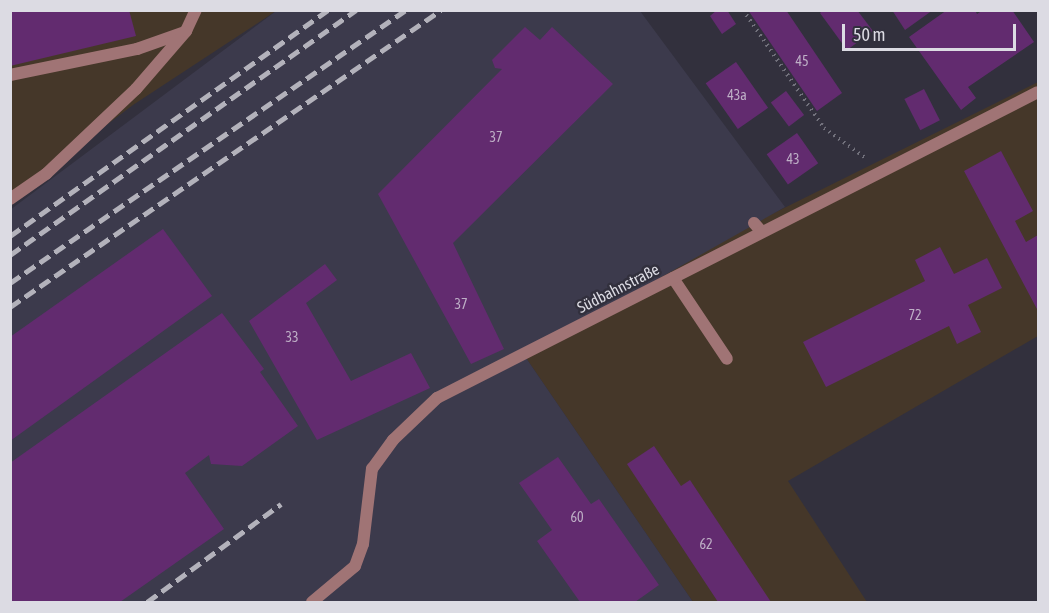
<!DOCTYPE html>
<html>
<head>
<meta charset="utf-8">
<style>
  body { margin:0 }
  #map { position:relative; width:1049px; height:613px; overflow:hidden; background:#32303d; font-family:"Asap Condensed",sans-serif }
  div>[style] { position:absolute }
  .commercial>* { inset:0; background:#453729 }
  .built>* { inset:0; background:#3c3a4c }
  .building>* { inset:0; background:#622b6f; transform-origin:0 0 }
  .path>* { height:4px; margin-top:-2px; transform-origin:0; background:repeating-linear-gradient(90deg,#72717c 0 1.5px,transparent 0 6px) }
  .service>* { height:12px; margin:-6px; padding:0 6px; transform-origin:6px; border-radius:6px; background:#a07475 }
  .minor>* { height:12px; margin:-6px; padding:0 6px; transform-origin:6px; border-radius:6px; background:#a07475 }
  .rail>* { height:4.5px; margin-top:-2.25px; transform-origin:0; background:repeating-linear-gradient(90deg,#b3b2bb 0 12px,transparent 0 18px) }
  span { translate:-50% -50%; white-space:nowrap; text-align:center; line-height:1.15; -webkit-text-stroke:5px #32303d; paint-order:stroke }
  .number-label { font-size:14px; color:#beafc6 }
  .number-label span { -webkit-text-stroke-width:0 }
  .street-label { font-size:16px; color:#dcdbe3 }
  .frame { position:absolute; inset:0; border:12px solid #dcdbe3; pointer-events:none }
  .scale { position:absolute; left:842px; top:24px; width:174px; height:27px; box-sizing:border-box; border:3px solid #dcdbe3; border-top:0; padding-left:8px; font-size:18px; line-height:21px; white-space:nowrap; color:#dcdbe3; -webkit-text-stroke:4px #32303d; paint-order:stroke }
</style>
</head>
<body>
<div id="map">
  <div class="commercial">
    <div style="clip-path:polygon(11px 11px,276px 11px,133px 105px,11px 197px)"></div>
    <div style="clip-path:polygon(1038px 82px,1038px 336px,788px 481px,867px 602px,693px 602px,524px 355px,754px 223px)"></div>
  </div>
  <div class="built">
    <div style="clip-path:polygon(276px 11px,640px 11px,785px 207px,524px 355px,693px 602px,11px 602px,10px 210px)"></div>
  </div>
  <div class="building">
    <div style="clip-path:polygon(10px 10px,129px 10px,136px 36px,10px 66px)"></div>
    <div style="clip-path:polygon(717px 10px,727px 10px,736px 24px,722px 34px,710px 16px)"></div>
    <div style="clip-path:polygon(748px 10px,786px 10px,842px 93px,817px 111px)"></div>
    <div style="clip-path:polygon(823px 10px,857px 10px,873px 31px,847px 50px,820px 13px)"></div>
    <div style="clip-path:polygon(892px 10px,933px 10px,905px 30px)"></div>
    <div style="clip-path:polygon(947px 10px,975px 10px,977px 14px,983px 10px,1012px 10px,1034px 42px,968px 87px,976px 98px,961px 110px,909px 37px)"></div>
    <div style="clip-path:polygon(525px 27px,540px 40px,552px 27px,613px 84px,453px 243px,504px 349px,471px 364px,378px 194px,502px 69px,495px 68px,492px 60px)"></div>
    <div style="left:736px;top:62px;width:56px;height:37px;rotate:55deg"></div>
    <div style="left:924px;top:89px;width:35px;height:22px;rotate:63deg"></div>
    <div style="left:786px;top:91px;width:30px;height:19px;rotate:53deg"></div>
    <div style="left:797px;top:133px;width:37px;height:37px;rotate:55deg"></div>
    <div style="clip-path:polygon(1001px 151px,1033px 211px,1015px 221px,1026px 242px,1038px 235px,1038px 311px,964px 171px)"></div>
    <div style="clip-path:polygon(163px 229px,212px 296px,10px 441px,10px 337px)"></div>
    <div style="clip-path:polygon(940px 247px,954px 274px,987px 258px,1002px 288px,968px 305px,981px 332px,957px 344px,949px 326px,826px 387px,803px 342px,925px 281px,915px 260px)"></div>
    <div style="clip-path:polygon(325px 264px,337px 280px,306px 303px,351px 381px,411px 353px,430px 388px,317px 440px,249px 321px)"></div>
    <div style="clip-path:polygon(222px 313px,264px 369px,260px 372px,298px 426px,242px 466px,211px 464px,209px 455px,185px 473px,224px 529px,120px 602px,10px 602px,10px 463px)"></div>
    <div style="clip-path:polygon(654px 446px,681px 486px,690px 480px,771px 602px,718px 602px,627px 464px)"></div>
    <div style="clip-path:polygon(558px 457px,591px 504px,599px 499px,659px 585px,635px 602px,580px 602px,537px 541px,552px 530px,519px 483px)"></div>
  </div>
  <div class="path">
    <div style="left:743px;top:10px;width:143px;rotate:55.5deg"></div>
    <div style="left:824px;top:128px;width:53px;rotate:35.8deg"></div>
  </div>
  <div class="service">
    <div style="left:10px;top:75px;width:130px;rotate:-11.6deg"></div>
    <div style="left:137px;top:49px;width:51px;rotate:-19.5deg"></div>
    <div style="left:10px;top:199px;width:44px;rotate:-34.8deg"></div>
    <div style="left:46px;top:174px;width:124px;rotate:-43.4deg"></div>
    <div style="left:136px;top:89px;width:77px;rotate:-49.2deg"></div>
    <div style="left:186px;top:31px;width:23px;rotate:-65deg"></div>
    <div style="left:754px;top:223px;width:11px;rotate:49deg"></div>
    <div style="left:673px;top:278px;width:97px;rotate:56.3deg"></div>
  </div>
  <div class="minor">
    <div style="left:312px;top:602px;width:56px;rotate:-39.9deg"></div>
    <div style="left:355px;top:566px;width:23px;rotate:-70deg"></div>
    <div style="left:363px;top:544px;width:76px;rotate:-83.2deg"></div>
    <div style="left:372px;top:469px;width:36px;rotate:-54deg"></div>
    <div style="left:393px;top:440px;width:61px;rotate:-43.7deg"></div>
    <div style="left:437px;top:398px;width:674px;rotate:-26.98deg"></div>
  </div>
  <div class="rail">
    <div style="left:10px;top:236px;width:390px;rotate:-35.4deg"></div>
    <div style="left:10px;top:255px;width:424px;rotate:-35.3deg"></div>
    <div style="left:10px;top:283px;width:480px;rotate:-34.6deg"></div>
    <div style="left:10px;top:307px;width:523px;rotate:-34.57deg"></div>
    <div style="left:147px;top:602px;width:166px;rotate:-36.2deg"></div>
  </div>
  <div class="number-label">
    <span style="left:802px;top:61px">45</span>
    <span style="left:737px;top:95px">43a</span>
    <span style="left:496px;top:137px">37</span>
    <span style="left:793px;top:159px">43</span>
    <span style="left:461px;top:304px">37</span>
    <span style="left:915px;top:315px">72</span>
    <span style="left:292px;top:337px">33</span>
    <span style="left:577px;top:517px">60</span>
    <span style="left:706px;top:544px">62</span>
  </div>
  <div class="street-label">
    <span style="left:618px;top:288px;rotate:-27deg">Südbahnstraße</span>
  </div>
  <div class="frame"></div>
  <div class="scale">50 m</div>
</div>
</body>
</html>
